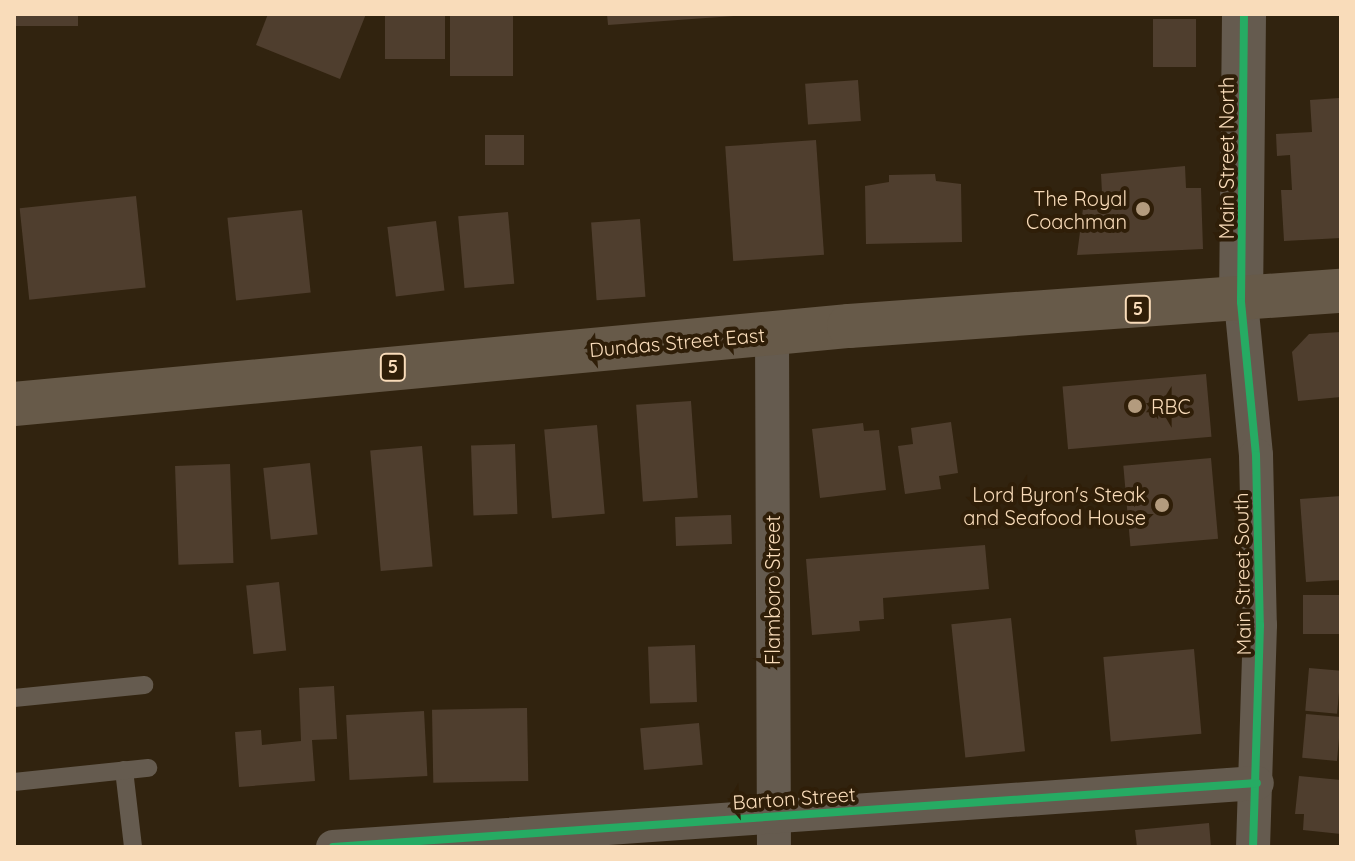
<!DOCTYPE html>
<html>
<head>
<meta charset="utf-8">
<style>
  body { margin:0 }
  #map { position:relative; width:1355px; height:861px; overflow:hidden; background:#31230f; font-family:Quicksand,sans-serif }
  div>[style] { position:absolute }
  .building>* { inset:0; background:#4f3e2e; transform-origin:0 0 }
  .service>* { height:18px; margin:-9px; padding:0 9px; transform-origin:9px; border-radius:9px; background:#655b4f }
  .minor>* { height:34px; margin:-17px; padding:0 17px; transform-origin:17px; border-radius:17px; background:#655b4f }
  .tertiary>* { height:44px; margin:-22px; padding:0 22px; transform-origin:22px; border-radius:22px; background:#655b4f }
  .primary>* { height:44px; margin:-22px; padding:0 22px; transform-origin:22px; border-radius:22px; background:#675a49 }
  .cycleway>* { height:8px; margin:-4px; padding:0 4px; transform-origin:4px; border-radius:4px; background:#26ab63 }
  .dots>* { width:22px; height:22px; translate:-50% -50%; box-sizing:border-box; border:4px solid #2f1e08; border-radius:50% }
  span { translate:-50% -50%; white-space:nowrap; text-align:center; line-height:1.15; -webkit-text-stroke:8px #2f1e08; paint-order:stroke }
  .shield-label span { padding:2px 6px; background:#2f1e08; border:2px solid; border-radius:6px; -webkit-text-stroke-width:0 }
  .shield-label { font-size:18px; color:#f9dcba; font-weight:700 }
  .street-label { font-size:20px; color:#f9dcba }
  .poi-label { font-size:20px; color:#f9dcba }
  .right { translate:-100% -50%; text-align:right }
  .left { translate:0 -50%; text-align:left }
  .frame { position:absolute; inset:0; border:16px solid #f9dcba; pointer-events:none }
</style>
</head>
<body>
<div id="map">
  <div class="building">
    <div style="left:14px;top:14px;width:64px;height:12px"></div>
    <div style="clip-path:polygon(268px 14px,366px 14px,340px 79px,256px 45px)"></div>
    <div style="left:385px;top:14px;width:60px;height:45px"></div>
    <div style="left:450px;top:14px;width:63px;height:62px"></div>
    <div style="clip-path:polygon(607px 14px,734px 14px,734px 16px,608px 25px)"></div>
    <div style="left:1153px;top:19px;width:43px;height:48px"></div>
    <div style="left:858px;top:80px;width:41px;height:53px;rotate:86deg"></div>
    <div style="clip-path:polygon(1339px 98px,1341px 238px,1284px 241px,1281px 190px,1292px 190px,1290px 155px,1277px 156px,1276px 134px,1312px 132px,1310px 100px)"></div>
    <div style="left:485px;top:135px;width:39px;height:30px"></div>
    <div style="left:816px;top:140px;width:115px;height:91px;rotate:86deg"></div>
    <div style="clip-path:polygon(1185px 166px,1186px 188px,1201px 188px,1203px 249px,1077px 255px,1085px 193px,1102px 193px,1101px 174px)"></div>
    <div style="clip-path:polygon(935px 174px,936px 181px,961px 184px,962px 242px,866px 244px,865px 186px,889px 182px,889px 175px)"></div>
    <div style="left:136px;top:196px;width:92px;height:117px;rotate:84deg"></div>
    <div style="left:302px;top:210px;width:83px;height:75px;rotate:84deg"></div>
    <div style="left:508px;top:212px;width:72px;height:50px;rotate:85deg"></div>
    <div style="left:640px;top:219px;width:78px;height:49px;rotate:86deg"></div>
    <div style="left:436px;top:221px;width:70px;height:49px;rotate:83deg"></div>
    <div style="clip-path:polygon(1341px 332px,1341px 397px,1298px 401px,1292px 352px,1309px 334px)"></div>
    <div style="left:1206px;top:374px;width:63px;height:144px;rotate:85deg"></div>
    <div style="left:691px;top:401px;width:97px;height:55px;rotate:86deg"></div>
    <div style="clip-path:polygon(951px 422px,958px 473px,939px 476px,941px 489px,905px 494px,898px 446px,913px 444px,911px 428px)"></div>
    <div style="clip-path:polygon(863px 423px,864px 431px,879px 430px,886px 490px,820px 498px,812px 429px)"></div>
    <div style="left:597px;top:425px;width:89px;height:53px;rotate:85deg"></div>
    <div style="left:515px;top:444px;width:70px;height:44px;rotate:88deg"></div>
    <div style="left:422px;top:446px;width:121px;height:52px;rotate:85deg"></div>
    <div style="left:1211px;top:458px;width:81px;height:88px;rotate:85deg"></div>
    <div style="left:310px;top:463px;width:72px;height:47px;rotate:84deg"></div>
    <div style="left:230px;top:464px;width:99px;height:55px;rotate:88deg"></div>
    <div style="clip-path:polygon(1341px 496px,1341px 580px,1306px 582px,1300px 499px)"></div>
    <div style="left:731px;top:515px;width:29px;height:56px;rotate:88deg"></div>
    <div style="clip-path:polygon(985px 545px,989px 589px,883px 598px,884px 619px,859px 621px,860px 631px,812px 635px,806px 559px)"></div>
    <div style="left:279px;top:582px;width:69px;height:33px;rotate:84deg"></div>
    <div style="left:1341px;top:595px;width:39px;height:38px;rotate:90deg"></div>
    <div style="left:1011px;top:618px;width:134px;height:60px;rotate:84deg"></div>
    <div style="left:695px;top:645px;width:57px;height:47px;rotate:88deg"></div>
    <div style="left:1194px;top:649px;width:85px;height:91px;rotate:85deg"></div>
    <div style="left:1309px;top:668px;width:32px;height:43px;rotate:5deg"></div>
    <div style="clip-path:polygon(334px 686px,337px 739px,312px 740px,315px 781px,239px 787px,235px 732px,261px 730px,262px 745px,301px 741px,299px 688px)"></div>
    <div style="left:527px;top:708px;width:73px;height:95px;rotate:89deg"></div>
    <div style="left:424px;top:711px;width:65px;height:78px;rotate:87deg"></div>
    <div style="left:1306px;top:714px;width:35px;height:44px;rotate:5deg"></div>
    <div style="left:699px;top:723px;width:42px;height:59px;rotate:85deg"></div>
    <div style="clip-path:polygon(1299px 776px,1341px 780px,1341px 834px,1303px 830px,1304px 814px,1295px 814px)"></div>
    <div style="clip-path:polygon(1209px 823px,1211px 847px,1137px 847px,1135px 830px)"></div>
  </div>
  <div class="service">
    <div style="left:14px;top:698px;width:131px;rotate:-5.7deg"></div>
    <div style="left:124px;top:770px;width:78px;rotate:83.3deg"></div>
    <div style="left:14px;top:782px;width:135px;rotate:-6deg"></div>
  </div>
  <div class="minor">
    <div style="left:1241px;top:302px;width:154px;rotate:84.4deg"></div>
    <div style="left:1256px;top:455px;width:170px;rotate:88.7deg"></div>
    <div style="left:1260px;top:625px;width:222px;rotate:91.8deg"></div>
    <div style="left:772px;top:333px;width:514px;rotate:89.78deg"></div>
    <div style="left:333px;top:847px;width:926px;rotate:-3.96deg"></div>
  </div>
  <div class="tertiary">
    <div style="left:1241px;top:302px;width:288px;rotate:-89.4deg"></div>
  </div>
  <div class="primary">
    <div style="left:14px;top:404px;width:839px;rotate:-5.34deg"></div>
    <div style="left:849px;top:326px;width:493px;rotate:-4.1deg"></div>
  </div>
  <div class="cycleway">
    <div style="left:1244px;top:14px;width:288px;rotate:90.6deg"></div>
    <div style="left:1241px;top:302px;width:154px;rotate:84.4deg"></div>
    <div style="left:1256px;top:455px;width:170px;rotate:88.7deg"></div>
    <div style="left:1260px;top:625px;width:222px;rotate:91.8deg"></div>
    <div style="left:333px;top:847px;width:926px;rotate:-3.96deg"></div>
  </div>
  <div class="dots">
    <div style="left:1143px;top:209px;background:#b39b7e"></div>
    <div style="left:1135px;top:406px;background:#b39b7e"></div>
    <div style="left:1162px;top:505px;background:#b39b7e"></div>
  </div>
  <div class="shield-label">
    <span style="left:1138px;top:309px">5</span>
    <span style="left:393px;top:367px">5</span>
  </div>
  <div class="street-label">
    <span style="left:1226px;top:158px;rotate:-90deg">Main Street North</span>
    <span style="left:677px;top:342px;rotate:-5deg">Dundas Street East</span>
    <span style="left:1242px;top:574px;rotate:-91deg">Main Street South</span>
    <span style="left:772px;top:590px;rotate:-90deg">Flamboro Street</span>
    <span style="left:794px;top:798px;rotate:-4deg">Barton Street</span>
  </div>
  <div class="poi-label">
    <span class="right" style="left:1127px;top:210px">The Royal<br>Coachman</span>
    <span class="left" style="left:1151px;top:406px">RBC</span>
    <span class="right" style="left:1146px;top:506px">Lord Byron's Steak<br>and Seafood House</span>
  </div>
  <div class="frame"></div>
</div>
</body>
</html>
